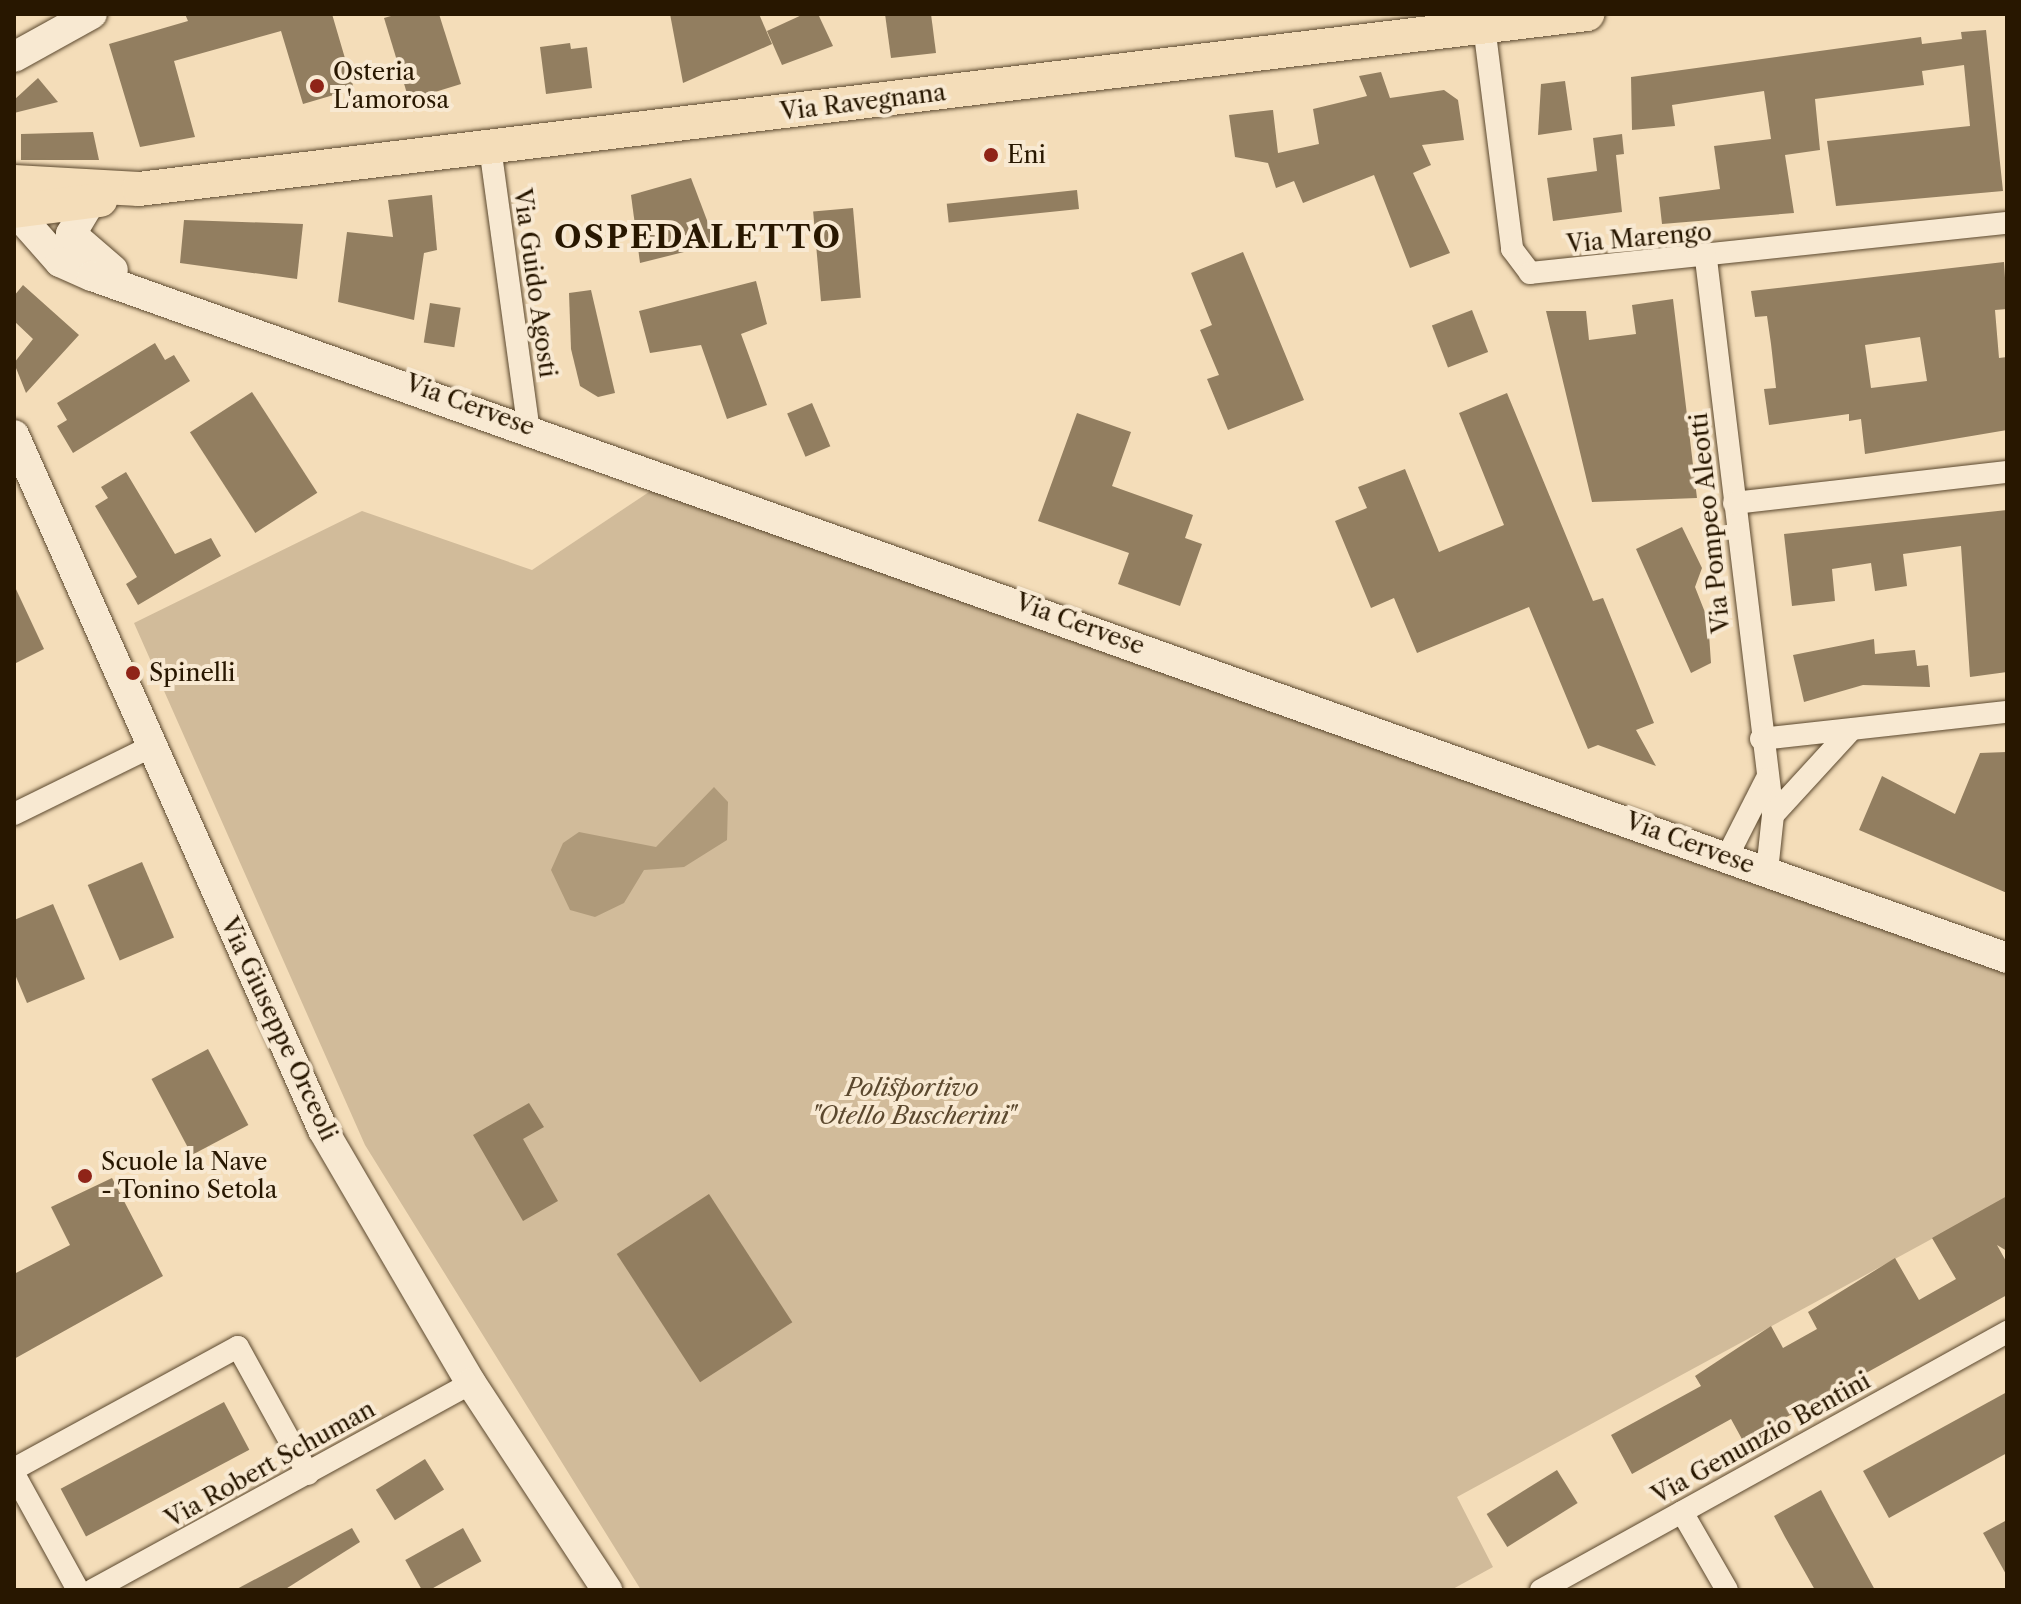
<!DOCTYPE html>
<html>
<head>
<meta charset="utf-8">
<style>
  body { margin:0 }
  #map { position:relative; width:2021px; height:1604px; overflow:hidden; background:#f4ddb9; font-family:"Libre Caslon Text",serif }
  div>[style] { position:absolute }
  .green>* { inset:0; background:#d1bb9a }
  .water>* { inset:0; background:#af9a7a }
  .building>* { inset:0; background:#927e60; transform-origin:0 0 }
  .roads { filter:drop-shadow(0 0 2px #5b482e) drop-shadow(0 0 2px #5b482e) }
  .street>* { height:22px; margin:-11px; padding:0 11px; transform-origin:11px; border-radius:11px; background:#f8e9d2 }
  .secondary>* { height:30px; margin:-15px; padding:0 15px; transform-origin:15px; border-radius:15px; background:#f8e9d2 }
  .primary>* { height:34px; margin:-17px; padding:0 17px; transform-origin:17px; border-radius:17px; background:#f4ddb9 }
  .dots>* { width:22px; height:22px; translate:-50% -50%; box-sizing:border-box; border:4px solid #f8e9d2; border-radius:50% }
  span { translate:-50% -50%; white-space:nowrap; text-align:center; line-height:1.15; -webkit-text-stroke:8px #f8e9d2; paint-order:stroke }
  .poi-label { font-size:24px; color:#281700 }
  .left { translate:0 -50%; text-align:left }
  .street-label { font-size:24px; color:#281700 }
  .park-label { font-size:24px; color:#5b482e; font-style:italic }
  .district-label { font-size:32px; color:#281700; font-weight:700; letter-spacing:2px }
  .frame { position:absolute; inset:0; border:16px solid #281700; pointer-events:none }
</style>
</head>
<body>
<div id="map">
  <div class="green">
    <div style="clip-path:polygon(652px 490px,2007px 974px,2007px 1198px,1457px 1497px,1493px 1567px,1451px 1590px,641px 1590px,365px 1145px,134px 623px,362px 511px,532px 570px)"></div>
  </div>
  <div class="water">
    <div style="clip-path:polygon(714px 787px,728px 802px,727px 840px,684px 867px,644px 870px,624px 903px,595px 917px,570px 910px,551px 870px,563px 843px,579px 832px,656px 847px)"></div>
  </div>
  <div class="building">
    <div style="clip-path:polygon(185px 14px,332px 14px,354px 89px,303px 104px,281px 31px,174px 61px,195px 137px,140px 147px,109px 44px,188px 21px)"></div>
    <div style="clip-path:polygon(398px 14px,439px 14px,461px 84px,409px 100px,384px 18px)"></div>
    <div style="clip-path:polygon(670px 14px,759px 14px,772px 44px,683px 83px)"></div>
    <div style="clip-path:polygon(804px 14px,818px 14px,833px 46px,782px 65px,767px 31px)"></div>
    <div style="clip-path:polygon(885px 14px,931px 14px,936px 53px,891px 58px)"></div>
    <div style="clip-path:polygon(1986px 30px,2003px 191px,1836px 206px,1827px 141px,1970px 126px,1964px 65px,1922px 71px,1924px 85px,1815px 99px,1820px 150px,1785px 155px,1794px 213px,1662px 224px,1659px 197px,1720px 189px,1714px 146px,1771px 139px,1764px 91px,1672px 105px,1675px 126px,1632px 130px,1631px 77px,1921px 37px,1922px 44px,1962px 39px,1961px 32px)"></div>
    <div style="clip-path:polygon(570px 43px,571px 49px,587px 47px,592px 88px,546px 94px,540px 47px)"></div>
    <div style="clip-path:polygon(1381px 72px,1390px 98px,1444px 90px,1458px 100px,1464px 140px,1422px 145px,1431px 165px,1413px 173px,1450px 253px,1410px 268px,1374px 175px,1303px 203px,1294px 181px,1276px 188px,1268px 163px,1235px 157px,1229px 115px,1273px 110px,1278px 153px,1319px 144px,1313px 109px,1367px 96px,1359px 76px)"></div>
    <div style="clip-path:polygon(38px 78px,58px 102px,14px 113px,14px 100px)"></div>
    <div style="clip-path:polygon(1565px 81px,1572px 130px,1538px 135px,1541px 84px)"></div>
    <div style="clip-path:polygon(93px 132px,99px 160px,21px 160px,21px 134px)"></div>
    <div style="clip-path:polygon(1622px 134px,1624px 154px,1616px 155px,1622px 212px,1553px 221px,1547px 178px,1597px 171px,1593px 138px)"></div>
    <div style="clip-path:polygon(691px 178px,716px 244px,640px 263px,631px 195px)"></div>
    <div style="left:1077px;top:190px;width:19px;height:131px;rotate:84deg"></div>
    <div style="clip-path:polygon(432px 195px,437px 250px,424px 253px,414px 320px,338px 302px,347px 232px,393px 237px,388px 200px)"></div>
    <div style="left:853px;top:208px;width:90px;height:40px;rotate:85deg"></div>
    <div style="clip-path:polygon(184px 220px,303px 224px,297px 279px,180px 263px)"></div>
    <div style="clip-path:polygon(1243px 252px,1304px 400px,1228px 430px,1207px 379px,1219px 375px,1200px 330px,1212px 325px,1191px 273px)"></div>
    <div style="clip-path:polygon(evenodd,2004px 262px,2007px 309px,1995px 310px,1999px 358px,2007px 357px,2007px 430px,1865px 454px,1861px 419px,1849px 421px,1849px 414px,1769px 425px,1764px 389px,1776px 388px,1771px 344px,1767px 316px,1755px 317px,1751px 291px,2004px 262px,1920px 337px,1927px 381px,1871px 388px,1865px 345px,1920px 337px)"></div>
    <div style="clip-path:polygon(756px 281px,767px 324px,741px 334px,767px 405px,727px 419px,701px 345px,650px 353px,639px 311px)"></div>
    <div style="clip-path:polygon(23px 285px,79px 335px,26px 393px,14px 363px,33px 339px,14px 321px,14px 296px)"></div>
    <div style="clip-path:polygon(591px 290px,615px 393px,598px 397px,580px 386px,571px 349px,569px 293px)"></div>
    <div style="clip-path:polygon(1673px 299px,1697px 498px,1592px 502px,1546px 311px,1586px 311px,1589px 340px,1636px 334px,1632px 305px)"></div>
    <div style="left:430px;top:303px;width:31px;height:40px;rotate:9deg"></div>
    <div style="left:1472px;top:310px;width:45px;height:43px;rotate:69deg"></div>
    <div style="clip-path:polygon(155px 343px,165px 360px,174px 355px,190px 381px,73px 453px,57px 426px,67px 420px,57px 403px)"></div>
    <div style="left:252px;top:392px;width:120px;height:74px;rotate:57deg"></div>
    <div style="clip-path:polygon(1507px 393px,1593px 601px,1603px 598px,1654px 723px,1636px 730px,1656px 766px,1598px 745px,1588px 749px,1529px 607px,1417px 653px,1394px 598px,1371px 608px,1335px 521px,1367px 508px,1358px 487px,1405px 469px,1439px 552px,1504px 525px,1459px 413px)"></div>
    <div style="left:812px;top:403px;width:47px;height:27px;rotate:67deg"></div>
    <div style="clip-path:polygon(1077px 413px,1131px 432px,1112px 486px,1193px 515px,1185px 538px,1202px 544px,1180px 606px,1118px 584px,1129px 553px,1038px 521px)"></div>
    <div style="clip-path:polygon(126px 472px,175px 554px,211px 538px,221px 556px,138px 605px,126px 584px,137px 577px,95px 506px,108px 498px,101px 487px)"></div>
    <div style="clip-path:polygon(2007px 510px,2007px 672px,1970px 677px,1961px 546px,1903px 554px,1907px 586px,1875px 591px,1871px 563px,1832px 569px,1835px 601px,1792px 606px,1784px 534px)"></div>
    <div style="clip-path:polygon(1682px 527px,1702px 568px,1695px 587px,1708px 620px,1711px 663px,1691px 673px,1636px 549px)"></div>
    <div style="clip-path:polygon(14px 585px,44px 649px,14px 664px)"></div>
    <div style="clip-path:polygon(1874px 639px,1875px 654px,1915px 650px,1917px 666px,1928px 665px,1930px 687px,1863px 685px,1804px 702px,1793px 655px)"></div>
    <div style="clip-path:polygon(2007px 752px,2007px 893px,1859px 830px,1882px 776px,1955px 814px,1980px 753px)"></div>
    <div style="left:142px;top:862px;width:82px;height:59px;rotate:67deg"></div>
    <div style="clip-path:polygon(53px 904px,85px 979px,27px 1003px,14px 972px,14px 920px)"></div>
    <div style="left:208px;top:1049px;width:86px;height:64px;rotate:62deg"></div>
    <div style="clip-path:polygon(529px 1103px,544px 1127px,523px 1139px,558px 1201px,523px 1221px,473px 1135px)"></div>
    <div style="clip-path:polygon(112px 1178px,163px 1276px,14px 1359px,14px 1274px,70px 1245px,51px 1207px)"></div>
    <div style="left:709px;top:1194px;width:153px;height:110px;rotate:57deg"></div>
    <div style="clip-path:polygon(2007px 1196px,2007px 1251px,1997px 1245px,2007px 1263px,2007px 1295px,1743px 1441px,1731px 1419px,1632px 1474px,1611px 1435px,1701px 1386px,1695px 1376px,1771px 1326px,1783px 1348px,1817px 1329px,1808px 1312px,1895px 1258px,1919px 1300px,1956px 1279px,1932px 1238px)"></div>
    <div style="clip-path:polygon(2007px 1392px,2007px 1453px,1889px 1518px,1863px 1471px)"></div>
    <div style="left:224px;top:1402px;width:54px;height:185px;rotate:62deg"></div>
    <div style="left:425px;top:1459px;width:36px;height:58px;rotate:58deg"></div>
    <div style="left:1557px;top:1470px;width:39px;height:83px;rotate:58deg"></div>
    <div style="clip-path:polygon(1821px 1490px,1832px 1511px,1875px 1590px,1815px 1590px,1785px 1537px,1774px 1516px)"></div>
    <div style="clip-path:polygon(2007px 1520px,2007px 1576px,1983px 1533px)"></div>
    <div style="clip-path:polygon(352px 1528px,360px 1542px,284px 1590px,235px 1590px)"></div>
    <div style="left:463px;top:1528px;width:38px;height:66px;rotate:61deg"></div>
  </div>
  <div class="roads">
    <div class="street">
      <div style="left:1484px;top:26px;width:225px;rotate:82.8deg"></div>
      <div style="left:1512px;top:249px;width:30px;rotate:53deg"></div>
      <div style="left:1530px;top:273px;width:480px;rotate:-6deg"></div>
      <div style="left:490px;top:147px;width:282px;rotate:82.2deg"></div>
      <div style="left:1706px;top:259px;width:560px;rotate:83.13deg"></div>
      <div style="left:1773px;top:815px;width:56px;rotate:96.1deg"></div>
      <div style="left:1734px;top:503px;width:275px;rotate:-6.5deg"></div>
      <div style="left:1761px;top:739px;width:247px;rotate:-6.3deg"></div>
      <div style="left:14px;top:814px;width:152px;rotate:-26.2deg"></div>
      <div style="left:1773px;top:815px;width:115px;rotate:-47.5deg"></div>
      <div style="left:1727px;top:857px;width:86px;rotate:-63.1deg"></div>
      <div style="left:14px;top:1469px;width:255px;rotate:-28.6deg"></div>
      <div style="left:238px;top:1347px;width:145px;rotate:61.1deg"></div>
      <div style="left:14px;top:1474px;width:132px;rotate:61.1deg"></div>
      <div style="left:1682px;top:1512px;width:90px;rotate:60deg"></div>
      <div style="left:93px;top:1590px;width:431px;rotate:-28.7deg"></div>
      <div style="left:1541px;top:1590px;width:533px;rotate:-28.97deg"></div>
    </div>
    <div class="secondary">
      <div style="left:14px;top:57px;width:89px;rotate:-28.9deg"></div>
      <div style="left:89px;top:204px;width:35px;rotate:121deg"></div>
      <div style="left:71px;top:234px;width:55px;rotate:40.6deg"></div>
      <div style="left:15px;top:211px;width:68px;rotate:48.6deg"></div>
      <div style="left:60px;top:262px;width:35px;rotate:24deg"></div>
      <div style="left:92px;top:276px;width:2033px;rotate:19.6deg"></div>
      <div style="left:14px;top:435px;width:761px;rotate:66.03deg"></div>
      <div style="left:323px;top:1130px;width:293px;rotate:59.7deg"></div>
      <div style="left:471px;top:1383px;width:248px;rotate:56.7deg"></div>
    </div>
    <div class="primary">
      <div style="left:14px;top:182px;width:125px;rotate:3.2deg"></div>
      <div style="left:139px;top:189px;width:1459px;rotate:-6.89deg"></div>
      <div style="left:14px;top:211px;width:87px;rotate:-7.3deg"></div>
    </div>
  </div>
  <div class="dots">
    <div style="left:317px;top:86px;background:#8f2418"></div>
    <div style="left:991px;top:155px;background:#8f2418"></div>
    <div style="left:133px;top:673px;background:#8f2418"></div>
    <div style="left:85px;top:1176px;background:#8f2418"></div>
  </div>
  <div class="poi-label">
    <span class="left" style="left:333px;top:86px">Osteria<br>L'amorosa</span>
    <span class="left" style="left:1007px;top:155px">Eni</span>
    <span class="left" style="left:149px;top:673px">Spinelli</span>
    <span class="left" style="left:101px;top:1176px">Scuole la Nave<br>- Tonino Setola</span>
  </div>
  <div class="street-label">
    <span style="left:863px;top:102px;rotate:-7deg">Via Ravegnana</span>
    <span style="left:1639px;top:238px;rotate:-5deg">Via Marengo</span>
    <span style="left:535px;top:283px;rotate:82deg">Via Guido Agosti</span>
    <span style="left:470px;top:405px;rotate:20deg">Via Cervese</span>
    <span style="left:1710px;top:523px;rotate:-96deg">Via Pompeo Aleotti</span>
    <span style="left:1080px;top:624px;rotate:20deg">Via Cervese</span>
    <span style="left:1690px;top:843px;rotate:20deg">Via Cervese</span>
    <span style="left:279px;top:1029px;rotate:65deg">Via Giuseppe Orceoli</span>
    <span style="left:1761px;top:1438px;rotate:-29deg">Via Genunzio Bentini</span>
    <span style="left:270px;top:1464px;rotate:-29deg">Via Robert Schuman</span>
  </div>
  <div class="park-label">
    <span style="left:912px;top:1102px">Polisportivo<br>"Otello Buscherini"</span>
  </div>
  <div class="district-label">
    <span style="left:698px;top:237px">OSPEDALETTO</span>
  </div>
  <div class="frame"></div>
</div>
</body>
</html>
